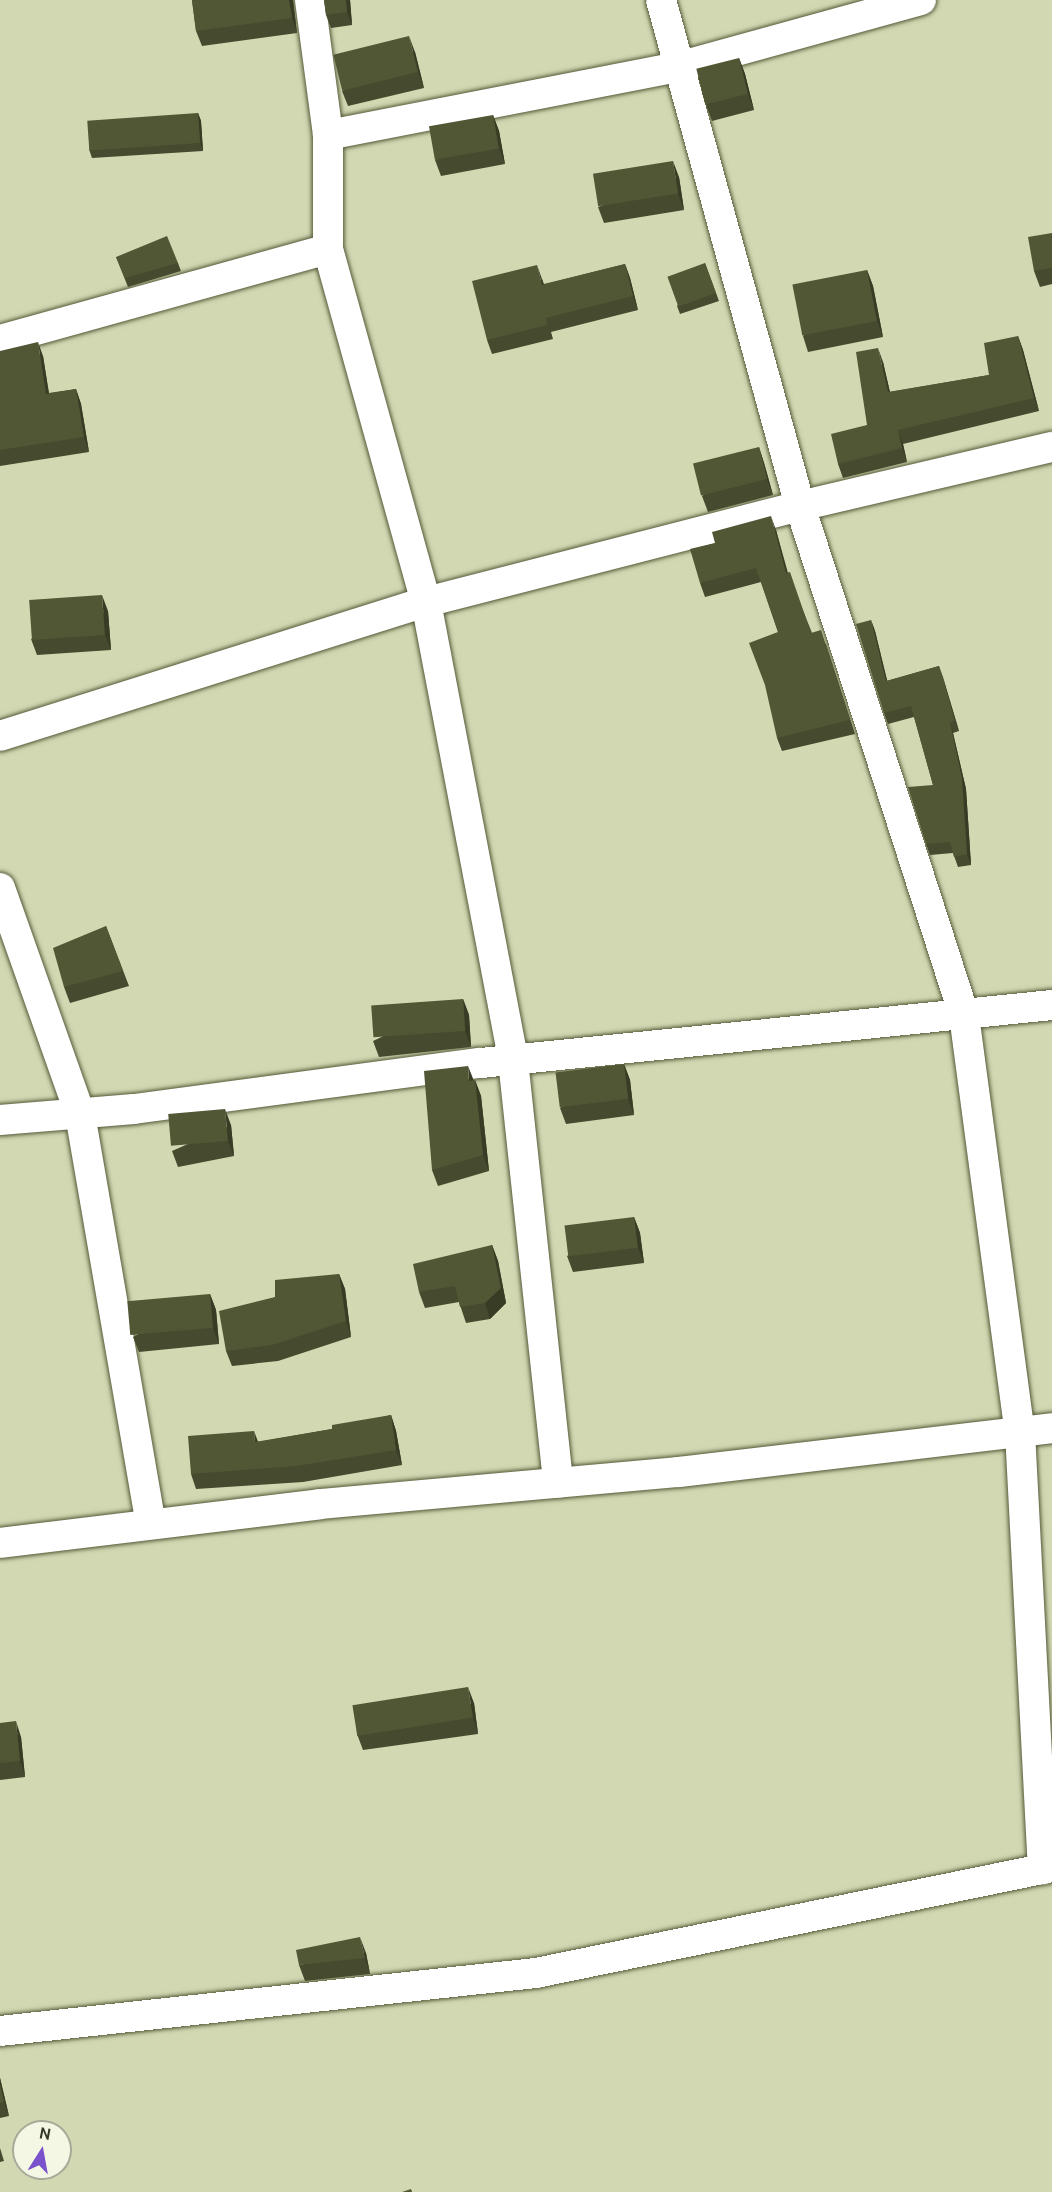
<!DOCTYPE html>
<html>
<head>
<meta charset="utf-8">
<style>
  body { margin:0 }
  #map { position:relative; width:1052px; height:2192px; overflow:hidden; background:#d2d8b2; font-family:Cabin,sans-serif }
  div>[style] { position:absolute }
  .roads { filter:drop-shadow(0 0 2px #555938) drop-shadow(0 0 2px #555938) }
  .minor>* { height:30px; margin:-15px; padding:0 15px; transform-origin:15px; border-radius:15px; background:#fff }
  .wall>* { inset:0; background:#464a2e }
  .shaded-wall>* { inset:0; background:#393c25 }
  .building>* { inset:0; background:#515635; transform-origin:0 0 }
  span { translate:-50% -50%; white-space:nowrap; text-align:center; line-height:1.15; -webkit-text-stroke:6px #f4f7e4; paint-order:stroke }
  .north { position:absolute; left:12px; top:2120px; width:60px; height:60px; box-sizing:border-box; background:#f4f7e4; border:2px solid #a7aa98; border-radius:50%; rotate:11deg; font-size:16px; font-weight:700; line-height:24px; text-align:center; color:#343627 }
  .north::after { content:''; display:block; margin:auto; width:21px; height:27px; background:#7a52cc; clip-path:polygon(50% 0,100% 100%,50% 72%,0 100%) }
</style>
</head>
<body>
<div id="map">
  <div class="roads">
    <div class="minor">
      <div style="left:310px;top:0;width:136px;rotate:82.4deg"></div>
      <div style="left:328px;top:135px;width:114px;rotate:90deg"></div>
      <div style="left:328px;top:249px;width:366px;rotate:74.5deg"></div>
      <div style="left:426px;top:602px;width:466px;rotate:79.2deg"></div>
      <div style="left:513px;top:1060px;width:425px;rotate:83.9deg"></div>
      <div style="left:661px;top:0;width:525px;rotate:74.64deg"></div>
      <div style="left:800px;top:506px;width:535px;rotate:72.14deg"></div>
      <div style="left:964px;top:1015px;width:421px;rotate:82.4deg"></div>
      <div style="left:1020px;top:1432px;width:438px;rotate:87deg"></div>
      <div style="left:328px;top:135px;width:357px;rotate:-11deg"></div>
      <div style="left:678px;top:67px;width:252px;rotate:-15.4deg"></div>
      <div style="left:0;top:340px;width:340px;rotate:-15.5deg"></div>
      <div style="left:0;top:736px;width:447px;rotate:-17.5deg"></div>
      <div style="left:426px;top:602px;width:386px;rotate:-14.4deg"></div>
      <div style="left:800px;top:506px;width:259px;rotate:-13.2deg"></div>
      <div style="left:0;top:888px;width:240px;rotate:70.5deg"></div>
      <div style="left:80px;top:1114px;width:416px;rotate:80.2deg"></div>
      <div style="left:0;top:1120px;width:134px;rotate:-4.7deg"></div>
      <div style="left:134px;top:1109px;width:350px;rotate:-7.6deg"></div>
      <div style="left:481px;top:1063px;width:574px;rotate:-5.8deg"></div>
      <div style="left:0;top:1543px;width:322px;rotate:-6.9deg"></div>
      <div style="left:320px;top:1504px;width:360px;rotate:-5.1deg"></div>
      <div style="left:679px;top:1472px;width:376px;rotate:-6.7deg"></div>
      <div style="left:0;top:2031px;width:539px;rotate:-6.18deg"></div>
      <div style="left:536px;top:1973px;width:527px;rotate:-11.61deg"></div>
    </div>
  </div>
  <div class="wall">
    <div style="clip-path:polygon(192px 0,293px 0,297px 33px,202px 46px,196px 31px)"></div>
    <div style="clip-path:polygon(324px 0,350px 0,352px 25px,331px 28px,326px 15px)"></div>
    <div style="clip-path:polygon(415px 52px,424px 88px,348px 106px,342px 91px)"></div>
    <div style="clip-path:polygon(739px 58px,745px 74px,754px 110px,712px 121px,706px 105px)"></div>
    <div style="clip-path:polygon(198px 113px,201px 121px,203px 151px,92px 158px,89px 149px)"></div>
    <div style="clip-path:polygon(493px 115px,499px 131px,505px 164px,441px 176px,435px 160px)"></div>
    <div style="clip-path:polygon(679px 177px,684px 210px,604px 223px,598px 207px)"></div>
    <div style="clip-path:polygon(1052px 233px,1052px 284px,1040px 287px,1034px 271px)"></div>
    <div style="clip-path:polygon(116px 257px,178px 263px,181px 271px,128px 287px)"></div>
    <div style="clip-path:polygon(705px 263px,719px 301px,680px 314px,677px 306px)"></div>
    <div style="clip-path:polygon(625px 264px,630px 278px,638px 310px,551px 332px,553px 339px,492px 354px,487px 340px,542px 279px,544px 284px)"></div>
    <div style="clip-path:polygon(867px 270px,873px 286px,883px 337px,808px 352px,803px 336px)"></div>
    <div style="clip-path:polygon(1018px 336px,1023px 350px,1039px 411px,903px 444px,907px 462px,843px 478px,838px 464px,867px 425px,883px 362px,890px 392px,989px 375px)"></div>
    <div style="clip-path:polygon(0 351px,43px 356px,49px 393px,76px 389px,81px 404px,89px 452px,0 466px)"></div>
    <div style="clip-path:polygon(759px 447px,764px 463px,773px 495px,708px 512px,702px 496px)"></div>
    <div style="clip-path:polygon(776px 530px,788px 573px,812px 633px,826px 644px,855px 734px,782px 751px,777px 738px,778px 632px,761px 582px,705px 597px,700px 583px)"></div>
    <div style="clip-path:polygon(108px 611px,111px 650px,37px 655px,31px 639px)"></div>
    <div style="clip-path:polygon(871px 620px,875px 631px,887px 681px,939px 666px,959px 731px,953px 733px,966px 789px,971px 865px,958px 867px,953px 853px,930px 855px,926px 844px,933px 785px,914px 717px,888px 724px,884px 713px)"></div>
    <div style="clip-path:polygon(106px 926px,129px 986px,70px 1003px,64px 987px)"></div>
    <div style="clip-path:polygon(463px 999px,469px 1015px,471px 1047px,379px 1057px,373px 1041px)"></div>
    <div style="clip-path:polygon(624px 1064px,630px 1080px,634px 1115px,566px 1124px,560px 1108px)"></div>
    <div style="clip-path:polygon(475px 1080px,481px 1096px,489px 1171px,438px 1186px,432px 1170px)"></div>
    <div style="clip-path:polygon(231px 1125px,234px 1156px,178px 1167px,172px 1151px)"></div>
    <div style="clip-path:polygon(634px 1217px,640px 1233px,644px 1263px,573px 1272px,567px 1256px)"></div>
    <div style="clip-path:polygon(492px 1245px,498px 1261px,506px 1303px,490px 1319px,466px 1323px,459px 1302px,425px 1308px,419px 1292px)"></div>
    <div style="clip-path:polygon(339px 1274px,345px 1289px,351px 1337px,278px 1361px,232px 1366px,226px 1351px,275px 1297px)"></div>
    <div style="clip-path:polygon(210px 1294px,216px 1310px,219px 1344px,139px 1352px,133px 1337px)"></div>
    <div style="clip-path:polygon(391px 1415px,396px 1431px,402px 1465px,303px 1482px,196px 1489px,191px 1474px,258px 1442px,332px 1429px)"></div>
    <div style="clip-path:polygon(474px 1703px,478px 1734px,363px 1750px,357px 1734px)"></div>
    <div style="clip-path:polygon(0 1723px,21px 1737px,25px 1777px,0 1780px)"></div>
    <div style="clip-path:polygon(366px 1953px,370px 1974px,305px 1981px,299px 1965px)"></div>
    <div style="clip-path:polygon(0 2078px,9px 2116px,0 2118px)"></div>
    <div style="clip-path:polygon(0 2148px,4px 2161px,0 2162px)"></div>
  </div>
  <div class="shaded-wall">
    <div style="clip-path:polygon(289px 0,293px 0,297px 33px,292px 18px)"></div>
    <div style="clip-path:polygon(346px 0,350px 0,352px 25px,347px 12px)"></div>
    <div style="clip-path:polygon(409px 36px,415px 52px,424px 88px,418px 72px)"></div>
    <div style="clip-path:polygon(739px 58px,745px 74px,754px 110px,748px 94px)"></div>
    <div style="clip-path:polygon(198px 113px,201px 121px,203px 151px,200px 143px)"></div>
    <div style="clip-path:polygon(493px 115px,499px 131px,505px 164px,499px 148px)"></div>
    <div style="clip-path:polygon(673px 161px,679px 177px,684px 210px,678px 194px)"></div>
    <div style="clip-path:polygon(625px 264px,630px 278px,638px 310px,633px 296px)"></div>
    <div style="clip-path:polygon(537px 265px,542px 279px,547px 299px,542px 285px)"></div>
    <div style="clip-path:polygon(867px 270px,873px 286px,883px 337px,877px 321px)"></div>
    <div style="clip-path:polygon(1018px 336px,1023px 350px,1039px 411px,1034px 398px)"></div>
    <div style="clip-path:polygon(38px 342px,43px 356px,51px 408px,46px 394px)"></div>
    <div style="clip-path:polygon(878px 348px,883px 362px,893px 406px,888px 392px)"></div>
    <div style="clip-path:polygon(76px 389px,81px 404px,89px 452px,84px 437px)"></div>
    <div style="clip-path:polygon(898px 430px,903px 444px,907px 462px,902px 448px)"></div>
    <div style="clip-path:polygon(759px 447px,764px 463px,773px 495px,767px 479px)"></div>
    <div style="clip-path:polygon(771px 516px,776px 530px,791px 587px,786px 573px)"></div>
    <div style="clip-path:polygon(102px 595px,108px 611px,111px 650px,105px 635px)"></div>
    <div style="clip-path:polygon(871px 620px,875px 631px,890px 692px,886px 681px)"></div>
    <div style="clip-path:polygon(939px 666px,943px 677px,959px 731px,955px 721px)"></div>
    <div style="clip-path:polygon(950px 722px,953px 733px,966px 789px,971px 865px,967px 854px)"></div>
    <div style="clip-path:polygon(463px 999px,469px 1015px,471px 1047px,465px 1031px)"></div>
    <div style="clip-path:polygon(624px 1064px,630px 1080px,634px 1115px,628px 1099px)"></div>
    <div style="clip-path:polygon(468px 1066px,474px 1081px,469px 1081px)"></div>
    <div style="clip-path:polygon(475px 1080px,481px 1096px,489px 1171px,483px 1155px)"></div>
    <div style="clip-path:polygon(225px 1109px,231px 1125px,234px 1156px,228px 1141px)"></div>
    <div style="clip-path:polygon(634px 1217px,640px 1233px,644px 1263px,638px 1248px)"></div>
    <div style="clip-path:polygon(492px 1245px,498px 1261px,506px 1303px,490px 1319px,485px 1303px)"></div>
    <div style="clip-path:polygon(339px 1274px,345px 1289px,351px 1337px,346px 1321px)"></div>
    <div style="clip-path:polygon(210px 1294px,216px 1310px,219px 1344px,213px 1328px)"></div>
    <div style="clip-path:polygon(391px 1415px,396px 1431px,402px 1465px,396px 1450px)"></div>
    <div style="clip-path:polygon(254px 1431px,260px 1447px,255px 1442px)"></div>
    <div style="clip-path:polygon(468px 1687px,474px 1703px,478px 1734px,473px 1718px)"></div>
    <div style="clip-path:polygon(16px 1721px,21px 1737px,25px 1777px,20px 1761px)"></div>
    <div style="clip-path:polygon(360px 1937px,366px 1953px,370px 1974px,365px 1958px)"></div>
    <div style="clip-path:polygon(0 2078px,9px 2116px,4px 2102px,0 2084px)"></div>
  </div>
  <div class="building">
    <div style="clip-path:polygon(192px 0,289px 0,292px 18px,196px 31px)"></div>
    <div style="clip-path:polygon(324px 0,346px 0,347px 12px,326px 15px)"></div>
    <div style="left:409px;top:36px;width:37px;height:78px;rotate:76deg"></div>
    <div style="left:739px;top:58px;width:37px;height:44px;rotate:76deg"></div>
    <div style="left:198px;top:113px;width:30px;height:111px;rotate:86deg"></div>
    <div style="left:493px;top:115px;width:34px;height:65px;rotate:80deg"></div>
    <div style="left:673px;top:161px;width:33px;height:81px;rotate:81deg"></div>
    <div style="clip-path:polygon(1052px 233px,1052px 268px,1034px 271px,1028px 237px)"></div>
    <div style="clip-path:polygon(167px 236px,178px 263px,125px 278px,116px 257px)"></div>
    <div style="left:705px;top:263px;width:32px;height:40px;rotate:70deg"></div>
    <div style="clip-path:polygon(625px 264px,633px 296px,546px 318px,547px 325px,487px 340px,472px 281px,537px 265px,542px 285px)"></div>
    <div style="left:867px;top:270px;width:52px;height:76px;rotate:79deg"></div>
    <div style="clip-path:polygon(1018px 336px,1034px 398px,898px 430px,902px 448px,838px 464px,831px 434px,867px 425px,856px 352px,878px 348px,888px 392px,989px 375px,984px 343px)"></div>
    <div style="clip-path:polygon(38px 342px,46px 394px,76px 389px,84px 437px,0 450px,0 351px)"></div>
    <div style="left:759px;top:447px;width:33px;height:68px;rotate:76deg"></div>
    <div style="clip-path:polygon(771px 516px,786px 573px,790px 572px,811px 633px,821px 630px,850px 720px,777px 738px,765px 685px,749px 643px,778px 632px,756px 568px,700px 583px,690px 549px,715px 543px,712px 532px)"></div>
    <div style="left:102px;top:595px;width:40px;height:73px;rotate:86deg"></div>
    <div style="clip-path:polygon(871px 620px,886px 681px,939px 666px,955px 721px,950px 722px,962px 778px,967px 854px,954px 857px,950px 842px,926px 844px,908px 787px,933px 785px,911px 706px,884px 713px,856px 624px)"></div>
    <div style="clip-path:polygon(106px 926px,123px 971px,64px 987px,53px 948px)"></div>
    <div style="left:463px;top:999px;width:32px;height:92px;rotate:86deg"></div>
    <div style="left:624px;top:1064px;width:35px;height:69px;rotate:83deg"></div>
    <div style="clip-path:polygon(468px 1066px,469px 1081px,475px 1080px,483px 1155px,432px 1170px,424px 1071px)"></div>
    <div style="left:225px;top:1109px;width:32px;height:57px;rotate:85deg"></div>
    <div style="left:634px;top:1217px;width:31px;height:70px;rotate:83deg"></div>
    <div style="clip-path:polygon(492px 1245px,501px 1288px,485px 1303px,460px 1307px,455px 1286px,419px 1292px,413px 1264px)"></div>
    <div style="clip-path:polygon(339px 1274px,346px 1321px,272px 1345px,226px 1351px,219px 1311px,275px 1297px,275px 1280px)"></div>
    <div style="left:210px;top:1294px;width:34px;height:83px;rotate:85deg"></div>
    <div style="clip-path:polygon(391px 1415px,396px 1450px,297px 1466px,191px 1474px,188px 1436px,254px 1431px,255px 1442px,332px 1429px,332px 1425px)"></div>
    <div style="left:468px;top:1687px;width:31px;height:117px;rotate:81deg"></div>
    <div style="clip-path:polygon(16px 1721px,20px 1761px,0 1763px,0 1723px)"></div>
    <div style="clip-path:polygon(360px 1937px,365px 1958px,299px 1965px,296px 1950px)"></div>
    <div style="clip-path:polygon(0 2084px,4px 2102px,0 2103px)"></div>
    <div style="clip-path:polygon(411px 2189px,412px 2192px,402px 2192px)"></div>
  </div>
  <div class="north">N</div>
</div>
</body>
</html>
